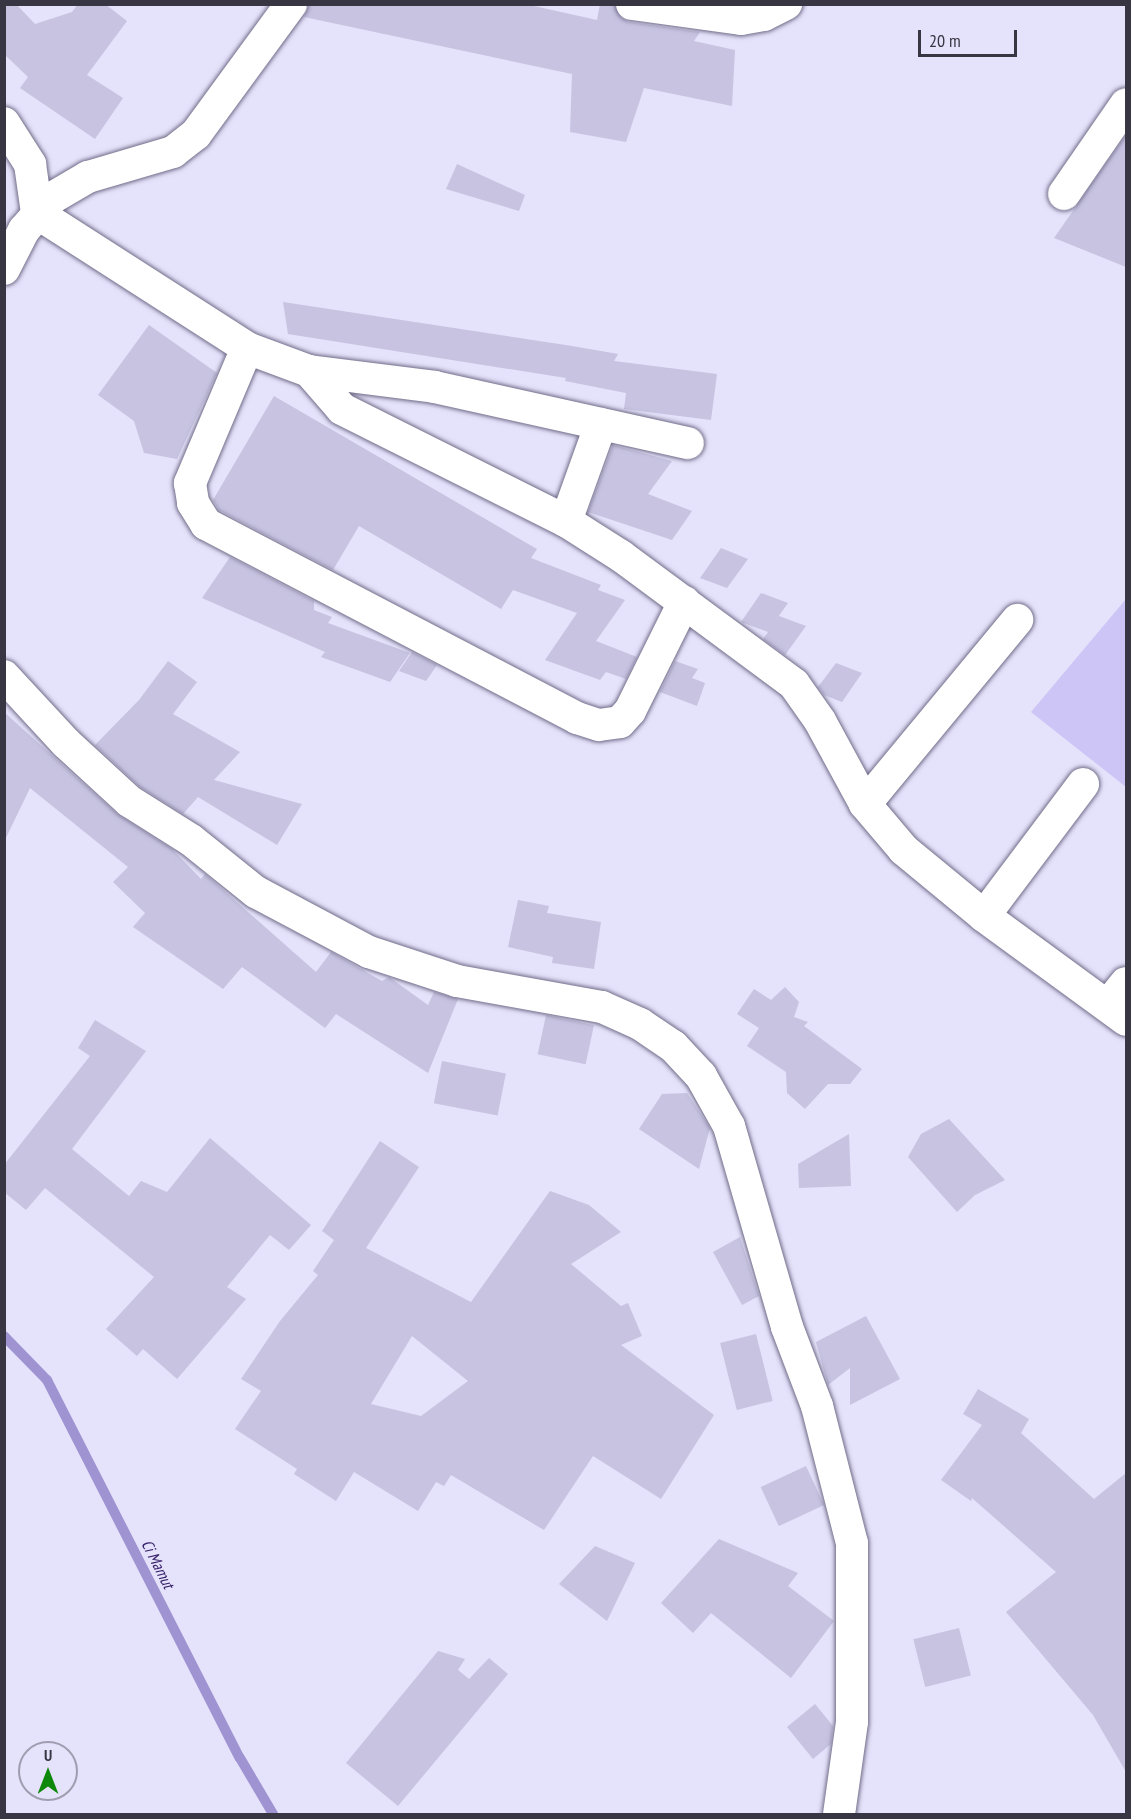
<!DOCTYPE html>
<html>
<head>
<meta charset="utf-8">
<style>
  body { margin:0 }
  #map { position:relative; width:1131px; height:1819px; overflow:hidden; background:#e5e2fb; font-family:"PT Sans Narrow",sans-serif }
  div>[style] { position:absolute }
  .green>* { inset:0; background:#cdc5f5 }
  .stream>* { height:10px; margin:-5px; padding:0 5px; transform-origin:5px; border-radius:5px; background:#9f93d1 }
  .building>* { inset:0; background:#c7c3e1; transform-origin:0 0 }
  .roads { filter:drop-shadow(0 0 2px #716c88) drop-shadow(0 0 2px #716c88) }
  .minor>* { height:32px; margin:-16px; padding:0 16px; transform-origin:16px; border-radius:16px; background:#fff }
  span { translate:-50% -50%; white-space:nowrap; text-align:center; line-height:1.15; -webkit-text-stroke:6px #e5e2fb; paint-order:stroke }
  .water-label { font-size:16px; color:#372169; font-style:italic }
  .frame { position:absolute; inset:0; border:6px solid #383642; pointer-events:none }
  .north { position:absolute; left:18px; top:1741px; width:60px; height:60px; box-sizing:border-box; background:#e5e2fb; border:2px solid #a09db1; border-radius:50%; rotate:0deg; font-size:16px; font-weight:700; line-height:24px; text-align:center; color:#383642 }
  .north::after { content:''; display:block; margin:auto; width:21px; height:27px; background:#0d880b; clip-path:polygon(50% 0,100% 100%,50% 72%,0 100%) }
  .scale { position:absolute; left:918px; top:30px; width:99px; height:27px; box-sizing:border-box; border:3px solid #383642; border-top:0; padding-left:8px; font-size:18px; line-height:21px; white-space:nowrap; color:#383642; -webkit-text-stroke:4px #e5e2fb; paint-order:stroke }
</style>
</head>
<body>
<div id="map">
  <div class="green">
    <div style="clip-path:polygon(1126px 599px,1126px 787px,1031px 712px)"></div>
  </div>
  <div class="stream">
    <div style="left:4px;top:1336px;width:62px;rotate:45.7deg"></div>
    <div style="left:47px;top:1380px;width:424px;rotate:63deg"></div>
    <div style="left:240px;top:1758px;width:65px;rotate:59.5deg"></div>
  </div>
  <div class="building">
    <div style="clip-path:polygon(4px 4px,16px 4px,35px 24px,72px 12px,78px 4px,105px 4px,127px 21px,87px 75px,123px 98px,95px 139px,20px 88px,28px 77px,4px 54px)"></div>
    <div style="clip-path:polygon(309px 4px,525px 4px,597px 20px,600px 4px,614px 4px,621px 18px,629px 22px,700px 32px,694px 41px,735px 50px,732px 106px,644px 88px,626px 142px,570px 132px,572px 74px,304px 17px)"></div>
    <div style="clip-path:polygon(1126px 135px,1126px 267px,1054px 238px)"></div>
    <div style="clip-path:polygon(457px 164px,525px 195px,519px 211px,446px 189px)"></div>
    <div style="clip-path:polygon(283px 302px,572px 346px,618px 354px,614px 361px,717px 374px,711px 420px,624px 409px,626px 393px,565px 381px,566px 378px,288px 334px)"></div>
    <div style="clip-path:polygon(149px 325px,217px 373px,177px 459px,144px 453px,134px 421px,98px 395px)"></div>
    <div style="clip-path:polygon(274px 396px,537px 549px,531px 558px,601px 585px,598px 590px,625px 600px,596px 641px,637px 657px,626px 679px,606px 672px,600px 680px,545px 660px,577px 613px,513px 590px,501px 609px,359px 526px,333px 570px,219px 510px,213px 500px)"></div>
    <div style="clip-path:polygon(613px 445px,672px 461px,648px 494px,692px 511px,672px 540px,588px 512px)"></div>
    <div style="clip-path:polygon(721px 548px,748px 559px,727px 588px,700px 578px)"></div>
    <div style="clip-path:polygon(230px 557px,314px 601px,314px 610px,332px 617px,328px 623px,410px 653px,390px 682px,321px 657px,325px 652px,202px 598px)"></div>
    <div style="clip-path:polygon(761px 593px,788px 603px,769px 630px,779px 616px,806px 626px,785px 655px,763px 639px,768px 632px,741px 622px)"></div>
    <div style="clip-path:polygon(412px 652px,437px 665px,426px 681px,399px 671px)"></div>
    <div style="clip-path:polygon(168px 661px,197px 682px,173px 714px,240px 752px,214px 780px,302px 804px,277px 845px,198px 797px,183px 814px,140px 787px,95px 745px,139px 700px)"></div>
    <div style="clip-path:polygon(675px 661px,698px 669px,692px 678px,705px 683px,697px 706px,660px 692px)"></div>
    <div style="clip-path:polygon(836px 663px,862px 673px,842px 702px,824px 695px,818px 687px)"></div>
    <div style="clip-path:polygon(4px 712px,117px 814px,172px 849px,201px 879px,205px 874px,316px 972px,331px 952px,382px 981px,389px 977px,428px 1005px,434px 992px,458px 999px,428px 1073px,336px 1014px,325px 1028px,242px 967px,223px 989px,133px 927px,145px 913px,113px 882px,128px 867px,30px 788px,4px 842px)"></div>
    <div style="clip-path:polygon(518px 900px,549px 906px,547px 913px,601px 922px,594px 969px,552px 963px,553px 957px,508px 947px)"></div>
    <div style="clip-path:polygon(785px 987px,799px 1002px,794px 1017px,808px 1022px,804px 1026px,862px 1069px,850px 1084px,828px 1084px,805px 1109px,787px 1093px,786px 1072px,747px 1046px,759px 1028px,737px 1014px,754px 989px,771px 1000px)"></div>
    <div style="left:546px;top:1015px;width:49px;height:40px;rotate:12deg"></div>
    <div style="clip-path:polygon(95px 1020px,146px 1051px,72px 1149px,129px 1196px,141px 1181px,167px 1192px,210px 1138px,311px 1225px,289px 1250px,270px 1235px,227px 1287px,246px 1299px,177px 1379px,143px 1349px,137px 1356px,106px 1329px,154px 1277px,45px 1188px,26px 1210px,4px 1192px,4px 1165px,90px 1056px,78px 1048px)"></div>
    <div style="left:442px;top:1061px;width:65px;height:43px;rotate:11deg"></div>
    <div style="clip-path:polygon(687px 1093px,710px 1128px,699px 1169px,639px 1129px,662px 1094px)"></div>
    <div style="clip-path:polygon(949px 1119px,1005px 1180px,975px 1195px,957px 1212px,908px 1157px,921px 1134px)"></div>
    <div style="clip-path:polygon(849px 1134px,851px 1186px,799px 1188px,798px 1164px)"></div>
    <div style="clip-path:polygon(evenodd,380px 1141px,419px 1167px,366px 1248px,471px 1302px,550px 1191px,589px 1205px,621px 1232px,571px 1264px,621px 1306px,628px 1303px,642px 1336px,621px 1345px,714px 1415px,661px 1499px,593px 1456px,544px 1530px,451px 1475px,444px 1486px,436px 1482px,418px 1511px,354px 1472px,336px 1501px,294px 1474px,297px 1469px,235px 1429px,261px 1391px,241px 1379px,280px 1321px,318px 1275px,313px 1271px,334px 1240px,322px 1231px,380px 1141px,412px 1336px,468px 1381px,421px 1416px,371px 1404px,412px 1336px)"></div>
    <div style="clip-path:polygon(740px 1237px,759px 1296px,742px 1305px,713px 1252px)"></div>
    <div style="clip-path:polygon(866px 1316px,900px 1379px,850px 1405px,850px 1368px,828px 1385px,816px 1342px)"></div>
    <div style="left:756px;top:1334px;width:69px;height:37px;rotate:76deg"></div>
    <div style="clip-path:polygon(978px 1389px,1029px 1419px,1021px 1433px,1094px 1499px,1126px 1473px,1126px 1772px,1093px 1715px,1006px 1612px,1056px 1572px,972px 1498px,971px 1501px,941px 1480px,982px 1425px,963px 1414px)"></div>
    <div style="left:806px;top:1466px;width:43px;height:50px;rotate:65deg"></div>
    <div style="clip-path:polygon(719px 1539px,798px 1573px,788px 1586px,834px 1621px,791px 1678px,711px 1613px,693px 1633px,661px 1603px)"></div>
    <div style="clip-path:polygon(595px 1546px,635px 1563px,607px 1621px,559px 1584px)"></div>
    <div style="left:959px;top:1628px;width:49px;height:47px;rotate:76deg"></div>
    <div style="clip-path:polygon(438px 1651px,465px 1659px,458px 1670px,469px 1679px,489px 1658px,508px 1674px,398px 1806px,346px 1763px)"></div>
    <div style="clip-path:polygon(815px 1704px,833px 1726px,831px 1744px,813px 1759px,787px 1727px)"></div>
  </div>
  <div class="roads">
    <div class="minor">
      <div style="left:632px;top:4px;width:110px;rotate:7.8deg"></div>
      <div style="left:741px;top:19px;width:23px;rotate:-10deg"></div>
      <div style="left:764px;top:15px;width:25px;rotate:-27deg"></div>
      <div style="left:4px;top:123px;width:49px;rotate:57.6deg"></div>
      <div style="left:30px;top:164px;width:49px;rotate:81.9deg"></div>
      <div style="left:37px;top:213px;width:250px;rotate:32.7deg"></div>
      <div style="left:247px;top:348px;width:66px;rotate:20.4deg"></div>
      <div style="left:309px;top:371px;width:127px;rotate:7.2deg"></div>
      <div style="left:435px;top:387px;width:259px;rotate:12.5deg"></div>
      <div style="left:1064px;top:194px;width:109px;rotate:-55.4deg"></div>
      <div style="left:4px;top:269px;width:44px;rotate:-62.9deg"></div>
      <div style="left:24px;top:230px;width:43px;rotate:-48.8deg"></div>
      <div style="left:52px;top:198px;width:42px;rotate:-30.3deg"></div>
      <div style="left:88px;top:177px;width:89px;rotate:-16.4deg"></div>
      <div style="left:173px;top:152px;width:29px;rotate:-38deg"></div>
      <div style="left:196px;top:134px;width:161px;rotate:-53.8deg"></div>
      <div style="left:247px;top:348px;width:147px;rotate:112.9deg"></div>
      <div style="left:190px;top:483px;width:20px;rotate:81deg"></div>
      <div style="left:193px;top:503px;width:25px;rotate:58deg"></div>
      <div style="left:206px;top:524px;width:419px;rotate:27.6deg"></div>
      <div style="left:577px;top:718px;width:23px;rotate:18deg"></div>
      <div style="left:599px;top:725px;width:21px;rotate:-8deg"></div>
      <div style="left:620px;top:722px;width:15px;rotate:-48deg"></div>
      <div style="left:630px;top:711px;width:122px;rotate:-63.6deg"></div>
      <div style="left:309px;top:371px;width:50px;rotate:49deg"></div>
      <div style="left:342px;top:409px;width:250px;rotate:26.6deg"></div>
      <div style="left:566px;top:521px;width:65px;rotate:32.5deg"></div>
      <div style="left:621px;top:556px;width:215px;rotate:36.5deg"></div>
      <div style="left:794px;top:684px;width:45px;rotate:54.9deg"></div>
      <div style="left:820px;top:721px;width:94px;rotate:61.5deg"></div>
      <div style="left:865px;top:804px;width:60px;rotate:49.7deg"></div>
      <div style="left:904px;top:850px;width:104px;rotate:39.5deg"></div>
      <div style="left:984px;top:916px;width:176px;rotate:36.2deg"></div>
      <div style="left:566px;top:521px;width:103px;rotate:-70.2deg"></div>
      <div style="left:4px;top:676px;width:91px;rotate:47.2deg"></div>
      <div style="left:66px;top:743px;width:86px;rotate:42.6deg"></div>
      <div style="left:129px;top:801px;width:73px;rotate:32.2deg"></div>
      <div style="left:191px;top:840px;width:83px;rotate:38.7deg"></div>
      <div style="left:256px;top:892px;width:128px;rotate:28deg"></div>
      <div style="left:369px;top:952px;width:93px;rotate:18.2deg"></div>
      <div style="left:457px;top:981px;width:147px;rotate:10.2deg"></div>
      <div style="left:602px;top:1007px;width:42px;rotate:24.1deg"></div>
      <div style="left:640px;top:1024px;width:40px;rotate:34deg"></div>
      <div style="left:673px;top:1046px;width:41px;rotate:47deg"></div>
      <div style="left:701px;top:1076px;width:57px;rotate:60.8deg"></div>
      <div style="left:729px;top:1126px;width:209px;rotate:73.9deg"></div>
      <div style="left:787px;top:1327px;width:85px;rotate:69.2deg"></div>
      <div style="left:817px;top:1406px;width:141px;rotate:75.7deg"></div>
      <div style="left:852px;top:1543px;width:179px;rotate:90deg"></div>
      <div style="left:852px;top:1722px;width:93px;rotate:98deg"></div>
      <div style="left:865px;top:804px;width:239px;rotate:-50.4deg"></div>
      <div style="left:984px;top:916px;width:165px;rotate:-53.1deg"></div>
      <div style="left:1108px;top:1005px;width:28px;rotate:-51deg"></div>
    </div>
  </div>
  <div class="water-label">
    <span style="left:158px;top:1564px;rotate:63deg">Ci Mamut</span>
  </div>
  <div class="frame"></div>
  <div class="north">U</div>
  <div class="scale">20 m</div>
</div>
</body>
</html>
